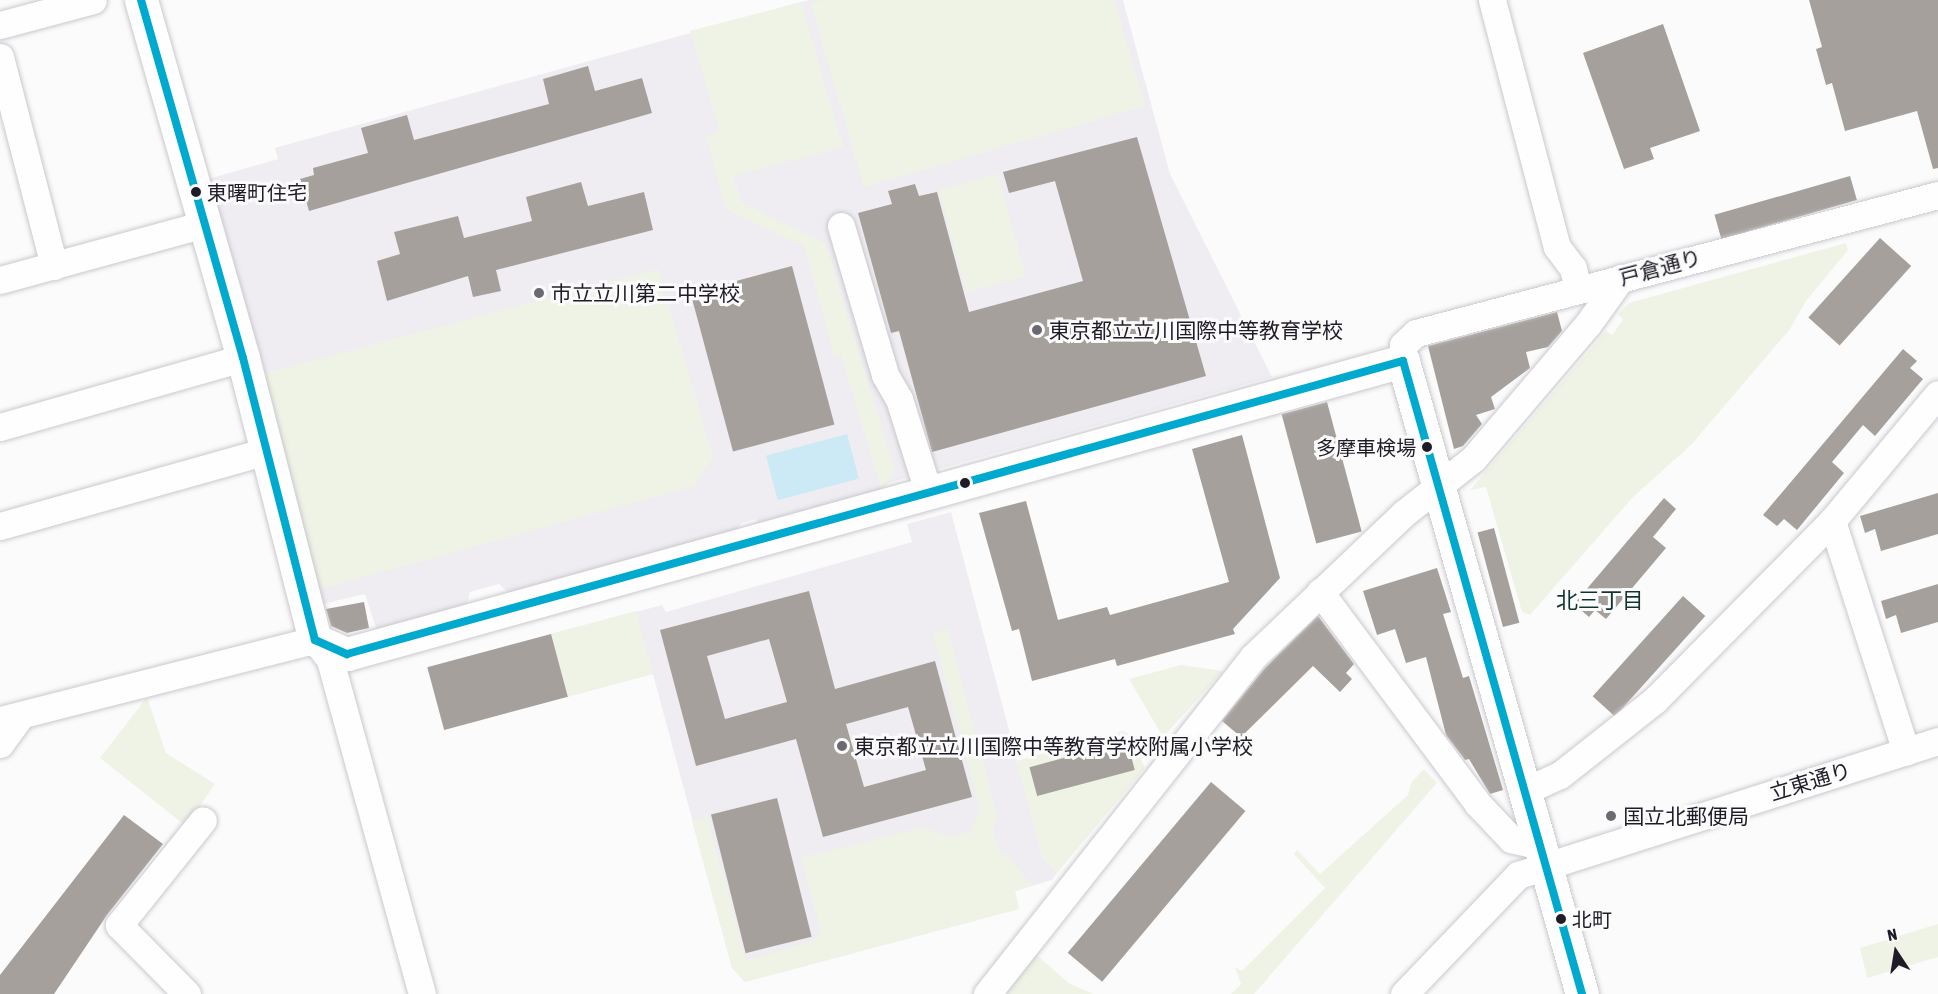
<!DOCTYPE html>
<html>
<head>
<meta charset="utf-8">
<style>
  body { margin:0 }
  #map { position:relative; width:1938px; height:994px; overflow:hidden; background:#fbfbfb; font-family:"Asap Condensed","Noto Sans JP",sans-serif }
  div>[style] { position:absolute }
  .built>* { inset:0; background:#efedf2 }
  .green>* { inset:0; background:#eff3e6; transform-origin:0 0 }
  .water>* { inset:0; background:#cbeaf5; transform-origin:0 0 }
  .building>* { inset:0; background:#a5a09b; transform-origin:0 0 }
  .roads { filter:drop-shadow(0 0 2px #cac8ce) drop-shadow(0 0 2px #cac8ce) }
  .minor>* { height:27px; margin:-13.5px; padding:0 13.5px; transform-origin:13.5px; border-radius:13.5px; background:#fefefe }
  .major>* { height:33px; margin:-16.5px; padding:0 16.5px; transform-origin:16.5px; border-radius:16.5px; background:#fefefe }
  .bus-1>* { height:8px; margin:-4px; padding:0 4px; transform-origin:4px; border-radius:4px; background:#00a9ce }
  .dots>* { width:16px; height:16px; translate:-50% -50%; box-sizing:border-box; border:3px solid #fbfbfb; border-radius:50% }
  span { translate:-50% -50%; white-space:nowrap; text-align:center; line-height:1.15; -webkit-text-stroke:6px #fbfbfb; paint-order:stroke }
  .bus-label { font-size:20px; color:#1f1b27 }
  .left { translate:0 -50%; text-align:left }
  .right { translate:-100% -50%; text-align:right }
  .street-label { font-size:21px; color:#1f1b27 }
  .poi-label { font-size:21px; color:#1f1b27 }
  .neighbourhood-label { font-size:22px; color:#123431 }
  .north { position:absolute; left:1866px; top:922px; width:60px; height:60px; -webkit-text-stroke:4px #fbfbfb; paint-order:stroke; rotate:348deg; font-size:16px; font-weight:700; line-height:24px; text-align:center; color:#1f1b27 }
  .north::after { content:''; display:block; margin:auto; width:21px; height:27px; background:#1f1b27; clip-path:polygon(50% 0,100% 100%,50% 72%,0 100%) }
</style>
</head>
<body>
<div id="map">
  <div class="built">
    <div style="clip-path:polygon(809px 0,1123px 0,1170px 174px,1272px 377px,888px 483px,882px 491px,758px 524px,756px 519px,741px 523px,736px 532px,509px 593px,499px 584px,470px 592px,467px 604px,377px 631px,365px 594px,323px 604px,261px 381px,265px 373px,258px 346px,250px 342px,205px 180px,278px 159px,275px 148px)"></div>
    <div style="clip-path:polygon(951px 512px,1043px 858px,1057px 873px,1052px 880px,1015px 891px,1019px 909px,745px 982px,732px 968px,653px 674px,444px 730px,427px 667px,662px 605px,666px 612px,912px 542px,907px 524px)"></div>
  </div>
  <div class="green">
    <div style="clip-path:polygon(824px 0,1114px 0,1145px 106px,864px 187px,811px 4px)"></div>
    <div style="clip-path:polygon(801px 2px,843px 147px,733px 176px,741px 202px,826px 244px,895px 471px,882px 491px,841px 355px,834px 356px,805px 247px,726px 209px,706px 137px,720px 132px,690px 31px)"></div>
    <div style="left:998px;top:174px;width:106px;height:61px;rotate:75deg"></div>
    <div style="clip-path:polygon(1846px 243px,1848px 250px,1806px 301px,1790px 329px,1691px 445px,1633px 497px,1530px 615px,1522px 612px,1486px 487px,1470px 490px,1606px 331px,1612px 335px,1623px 320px,1618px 314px,1629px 303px)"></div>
    <div style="clip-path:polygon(658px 269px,713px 457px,694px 486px,320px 589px,261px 381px,265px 373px)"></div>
    <div style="left:636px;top:611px;width:65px;height:88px;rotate:75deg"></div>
    <div style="clip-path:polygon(948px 630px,997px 815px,993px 830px,1000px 853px,1010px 857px,1032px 886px,1015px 891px,1019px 909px,745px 982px,732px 968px,692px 821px,707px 817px,746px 961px,815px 940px,821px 931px,801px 858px,924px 827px,948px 837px,970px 832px,980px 810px,933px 633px)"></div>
    <div style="clip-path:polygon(1181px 665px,1223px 671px,1163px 737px,1129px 679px)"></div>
    <div style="clip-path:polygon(147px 697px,166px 753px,215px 784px,186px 826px,100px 758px)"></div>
    <div style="clip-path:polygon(1123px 731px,1129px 734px,1145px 768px,1057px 873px,1043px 858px,1016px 761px)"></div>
    <div style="clip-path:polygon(1424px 769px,1437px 783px,1254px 994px,1231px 994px,1241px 984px,1235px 967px,1242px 971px,1325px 888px,1294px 854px,1297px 850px,1320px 874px,1408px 795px,1411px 783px)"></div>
    <div style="clip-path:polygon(1938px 924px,1938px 957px,1867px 978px,1860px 948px)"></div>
    <div style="clip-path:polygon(1031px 950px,1070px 984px,1094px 994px,996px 994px)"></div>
  </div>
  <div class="water">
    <div style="left:847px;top:434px;width:46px;height:84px;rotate:75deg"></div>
  </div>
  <div class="building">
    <div style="clip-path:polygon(1809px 0,1938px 0,1938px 168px,1933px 169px,1917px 111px,1845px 131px,1832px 83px,1826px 85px,1816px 49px,1822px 47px)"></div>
    <div style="clip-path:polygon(1663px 24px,1700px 131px,1650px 148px,1654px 159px,1624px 169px,1583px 53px)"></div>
    <div style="clip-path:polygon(588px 66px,595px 91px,642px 78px,652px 113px,309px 211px,300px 179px,314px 175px,313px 168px,368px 153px,361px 128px,407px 115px,414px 140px,549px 104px,543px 79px)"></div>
    <div style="clip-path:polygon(1137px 137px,1206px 376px,932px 452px,899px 331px,891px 333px,858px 213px,892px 204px,888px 191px,915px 184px,919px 196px,937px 192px,969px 312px,1083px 281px,1055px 181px,1009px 193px,1003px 172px)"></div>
    <div style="left:1850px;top:176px;width:25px;height:141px;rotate:74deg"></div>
    <div style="clip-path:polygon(581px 182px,588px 206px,644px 192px,653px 230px,496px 270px,501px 291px,473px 297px,468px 276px,387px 301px,377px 261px,400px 254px,394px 232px,458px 216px,464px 238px,532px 221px,526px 197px)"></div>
    <div style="left:1880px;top:238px;width:42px;height:107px;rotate:42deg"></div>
    <div style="left:792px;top:266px;width:164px;height:105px;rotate:75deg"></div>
    <div style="clip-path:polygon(1557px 312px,1562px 331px,1548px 347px,1526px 352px,1530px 368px,1491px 397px,1495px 409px,1476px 415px,1482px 424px,1463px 446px,1454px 449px,1428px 346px)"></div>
    <div style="clip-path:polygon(1903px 349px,1917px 361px,1910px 368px,1923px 379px,1875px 436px,1863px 425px,1832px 462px,1844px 473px,1797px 530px,1784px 519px,1777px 526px,1763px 515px)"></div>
    <div style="left:1327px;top:402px;width:134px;height:47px;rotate:75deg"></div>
    <div style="clip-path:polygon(1242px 435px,1280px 578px,1233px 629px,1235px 634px,1117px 666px,1115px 659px,1032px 681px,1019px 629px,1012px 631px,979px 513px,1026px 501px,1058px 620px,1107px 607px,1110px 615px,1229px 582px,1192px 449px)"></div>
    <div style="clip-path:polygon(1938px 493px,1938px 534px,1881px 551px,1875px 529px,1865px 533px,1860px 516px)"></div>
    <div style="clip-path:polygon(1664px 498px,1676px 509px,1653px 537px,1666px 548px,1606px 619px,1595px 610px,1589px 617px,1574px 604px)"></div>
    <div style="left:1494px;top:528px;width:98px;height:17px;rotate:75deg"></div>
    <div style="clip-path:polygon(1437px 568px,1451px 612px,1443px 614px,1463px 678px,1469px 676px,1503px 790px,1490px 794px,1469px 759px,1465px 760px,1446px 735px,1426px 657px,1406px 663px,1395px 629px,1377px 635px,1363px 591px)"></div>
    <div style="clip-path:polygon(1938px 584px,1938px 622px,1901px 633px,1896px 615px,1886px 619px,1881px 601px)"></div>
    <div style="clip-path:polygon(evenodd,809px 591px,835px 689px,935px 661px,972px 797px,823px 837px,796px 739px,696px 766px,660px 630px,809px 591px,769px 639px,787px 702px,725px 719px,707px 656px,769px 639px,809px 591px,908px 707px,926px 770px,864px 787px,846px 724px,908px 707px)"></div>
    <div style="left:1683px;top:596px;width:30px;height:135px;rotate:42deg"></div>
    <div style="clip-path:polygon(364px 602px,369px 628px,347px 633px,331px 626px,326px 609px)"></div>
    <div style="clip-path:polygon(1318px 616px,1354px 664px,1346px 673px,1352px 679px,1340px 692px,1313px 666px,1241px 737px,1222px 721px,1265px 668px)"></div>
    <div style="left:551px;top:634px;width:65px;height:128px;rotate:75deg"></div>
    <div style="left:1127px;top:741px;width:30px;height:101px;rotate:75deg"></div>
    <div style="left:1211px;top:782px;width:45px;height:223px;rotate:40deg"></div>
    <div style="left:777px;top:798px;width:143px;height:68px;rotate:76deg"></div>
    <div style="clip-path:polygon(124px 815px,163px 844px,107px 915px,54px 994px,0 994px,0 975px)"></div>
  </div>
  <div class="roads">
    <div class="minor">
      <div style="left:1492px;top:0;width:255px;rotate:75.3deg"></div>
      <div style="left:1557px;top:247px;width:26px;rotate:53deg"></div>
      <div style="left:1573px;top:268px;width:22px;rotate:77deg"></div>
      <div style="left:0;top:25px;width:96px;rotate:-15deg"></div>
      <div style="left:0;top:57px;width:216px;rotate:75.5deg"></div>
      <div style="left:841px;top:226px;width:155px;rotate:73.5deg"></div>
      <div style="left:885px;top:375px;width:28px;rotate:60deg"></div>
      <div style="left:899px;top:399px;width:100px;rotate:72.5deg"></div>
      <div style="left:0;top:280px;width:213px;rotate:-15.3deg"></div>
      <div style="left:1403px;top:361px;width:16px;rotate:-90deg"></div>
      <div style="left:1403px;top:345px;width:18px;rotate:-43deg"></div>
      <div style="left:1416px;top:333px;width:540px;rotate:-14.81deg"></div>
      <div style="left:0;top:427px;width:253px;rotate:-15.9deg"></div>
      <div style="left:1832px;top:521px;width:242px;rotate:72.2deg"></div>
      <div style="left:0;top:526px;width:277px;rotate:-15.7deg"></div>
      <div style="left:1320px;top:592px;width:263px;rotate:53.3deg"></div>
      <div style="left:1477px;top:803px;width:50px;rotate:46.6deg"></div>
      <div style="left:1511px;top:839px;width:31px;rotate:13deg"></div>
      <div style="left:0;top:720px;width:325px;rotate:-14.3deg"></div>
      <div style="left:315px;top:640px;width:25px;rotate:53deg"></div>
      <div style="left:330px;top:660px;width:346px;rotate:74.6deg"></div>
      <div style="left:0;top:744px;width:34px;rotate:-54deg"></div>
      <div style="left:1525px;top:791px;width:38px;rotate:-25deg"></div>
      <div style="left:1560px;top:775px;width:121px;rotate:-38.3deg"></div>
      <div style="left:1655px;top:700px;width:252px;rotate:-45.3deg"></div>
      <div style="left:1832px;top:521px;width:165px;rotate:-50.2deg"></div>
      <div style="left:187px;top:994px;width:97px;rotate:-134.6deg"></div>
      <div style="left:119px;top:925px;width:134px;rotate:-51.3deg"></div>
      <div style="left:987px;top:994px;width:429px;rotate:-51.7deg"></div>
      <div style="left:1253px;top:657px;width:207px;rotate:-43.6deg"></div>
      <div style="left:1403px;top:514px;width:89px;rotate:-38.2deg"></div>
      <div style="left:1473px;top:459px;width:177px;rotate:-49.6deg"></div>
      <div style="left:1588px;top:324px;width:57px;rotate:-54.3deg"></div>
      <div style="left:1404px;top:994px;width:165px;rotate:-46.2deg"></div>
      <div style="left:1518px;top:875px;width:441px;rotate:-17.7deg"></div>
    </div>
    <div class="major">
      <div style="left:141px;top:0;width:372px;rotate:74.1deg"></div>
      <div style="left:243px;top:358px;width:291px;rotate:75.7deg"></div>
      <div style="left:315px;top:640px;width:35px;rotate:24deg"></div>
      <div style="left:347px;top:654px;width:1096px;rotate:-15.51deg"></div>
      <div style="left:1403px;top:361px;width:658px;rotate:74.21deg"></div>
    </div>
  </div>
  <div class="bus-1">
    <div style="left:141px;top:0;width:372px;rotate:74.1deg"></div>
    <div style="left:243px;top:358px;width:291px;rotate:75.7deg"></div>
    <div style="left:315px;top:640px;width:35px;rotate:24deg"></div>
    <div style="left:347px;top:654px;width:1096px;rotate:-15.51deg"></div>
    <div style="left:1403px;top:361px;width:658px;rotate:74.21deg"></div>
  </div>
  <div class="dots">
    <div style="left:196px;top:192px;background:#1f1b27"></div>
    <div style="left:539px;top:293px;background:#6c6971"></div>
    <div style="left:1037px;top:330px;background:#6c6971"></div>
    <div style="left:1427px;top:447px;background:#1f1b27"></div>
    <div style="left:965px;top:483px;background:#1f1b27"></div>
    <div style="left:842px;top:746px;background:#6c6971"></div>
    <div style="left:1611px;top:816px;background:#6c6971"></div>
    <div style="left:1561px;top:919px;background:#1f1b27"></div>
  </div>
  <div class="bus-label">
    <span class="left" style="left:207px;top:192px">東曙町住宅</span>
    <span class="right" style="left:1416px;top:447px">多摩車検場</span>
    <span class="left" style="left:1572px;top:919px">北町</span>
  </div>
  <div class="street-label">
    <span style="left:1660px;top:267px;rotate:-15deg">戸倉通り</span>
    <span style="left:1810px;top:781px;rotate:-17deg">立東通り</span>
  </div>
  <div class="poi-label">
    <span class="left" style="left:551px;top:293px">市立立川第二中学校</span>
    <span class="left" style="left:1049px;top:330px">東京都立立川国際中等教育学校</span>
    <span class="left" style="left:854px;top:746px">東京都立立川国際中等教育学校附属小学校</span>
    <span class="left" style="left:1623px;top:816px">国立北郵便局</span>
  </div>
  <div class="neighbourhood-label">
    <span style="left:1600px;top:601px">北三丁目</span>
  </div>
  <div class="north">N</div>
</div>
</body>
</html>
